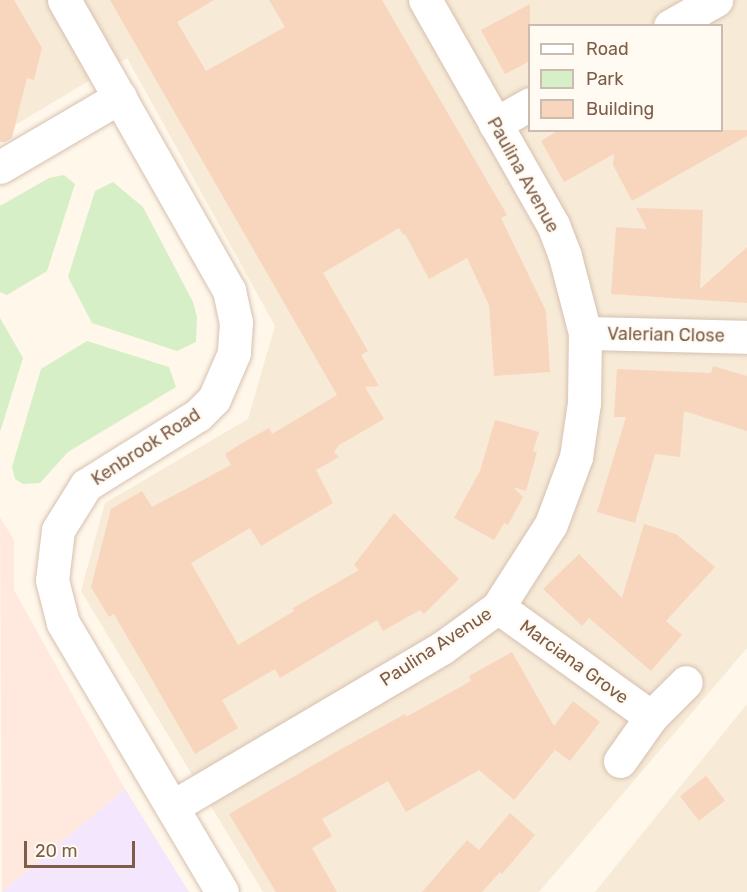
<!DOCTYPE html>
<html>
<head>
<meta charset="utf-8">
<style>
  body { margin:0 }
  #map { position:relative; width:747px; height:892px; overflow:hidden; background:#fff7ea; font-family:Rubik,sans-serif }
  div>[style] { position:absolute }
  .residential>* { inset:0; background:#f7ead7 }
  .commercial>* { inset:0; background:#ffe9de }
  .education>* { inset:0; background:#f4e6fc }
  .green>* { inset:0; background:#d6efc6 }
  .building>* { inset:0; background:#f8d6be; transform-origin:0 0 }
  .roads { filter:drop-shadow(0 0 2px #d6c1b0) drop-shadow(0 0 2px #d6c1b0) }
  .minor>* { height:33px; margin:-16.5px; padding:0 16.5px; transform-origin:16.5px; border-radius:16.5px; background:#fff }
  span { translate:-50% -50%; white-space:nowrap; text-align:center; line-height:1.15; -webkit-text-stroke:5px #fffbf3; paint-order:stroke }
  .street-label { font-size:18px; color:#7e5d49 }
  .legend { position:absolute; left:528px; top:24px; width:195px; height:108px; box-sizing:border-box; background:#fffbf3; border:2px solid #cbbcaf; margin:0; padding:8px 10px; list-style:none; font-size:18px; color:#7e5d49 }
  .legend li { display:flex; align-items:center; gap:12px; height:30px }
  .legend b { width:30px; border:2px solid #cbbcaf }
  .scale { position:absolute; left:24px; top:841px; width:111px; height:27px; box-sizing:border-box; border:3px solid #7e5d49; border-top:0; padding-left:8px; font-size:18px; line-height:21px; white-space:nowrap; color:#7e5d49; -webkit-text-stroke:4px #fffbf3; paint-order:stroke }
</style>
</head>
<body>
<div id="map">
  <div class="residential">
    <div style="clip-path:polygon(evenodd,0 0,747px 0,747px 648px,539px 892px,263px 892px,81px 591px,105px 503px,248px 419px,275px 326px,127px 58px,0 134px,0 0,530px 26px,722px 26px,722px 130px,530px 130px,530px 26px)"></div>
    <div style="clip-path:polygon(747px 704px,747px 892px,595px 892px)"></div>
  </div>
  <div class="commercial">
    <div style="clip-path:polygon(0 517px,14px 540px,14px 590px,125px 789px,2px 892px)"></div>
  </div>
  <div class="education">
    <div style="clip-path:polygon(125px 789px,189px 892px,2px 892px)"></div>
  </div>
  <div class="green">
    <div style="clip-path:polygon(64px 175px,75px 184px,47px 271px,7px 295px,0 292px,0 206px,49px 178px)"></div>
    <div style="clip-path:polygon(113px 182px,143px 207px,193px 302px,197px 317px,196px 342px,177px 351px,92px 323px,68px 277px,95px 191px)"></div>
    <div style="clip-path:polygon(0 318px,23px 358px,0 432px)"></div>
    <div style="clip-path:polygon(87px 341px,169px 367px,176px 387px,68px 452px,40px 483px,23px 484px,15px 479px,12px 467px,41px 369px)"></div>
  </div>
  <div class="building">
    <div style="clip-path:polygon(0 0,14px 0,42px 48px,34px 80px,27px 78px,12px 138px,5px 142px,0 142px)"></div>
    <div style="clip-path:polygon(110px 0,214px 0,177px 22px,206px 71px,285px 27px,269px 0,382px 0,507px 215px,501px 218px,546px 311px,550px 372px,494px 376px,489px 305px,467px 258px,429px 279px,405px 234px,403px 235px,399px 228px,323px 273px,368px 351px,361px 355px,379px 386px,365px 387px,384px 419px,339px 445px,334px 452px,339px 457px,316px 470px,333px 503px,261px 546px,250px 528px,191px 563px,238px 645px,294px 611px,293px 608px,359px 570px,354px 565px,394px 513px,459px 579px,424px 614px,420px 610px,383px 631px,377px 620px,280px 678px,275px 669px,222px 700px,238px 728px,195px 754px,114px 614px,109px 617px,91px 587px,111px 509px,142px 491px,152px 507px,231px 465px,225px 454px,239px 445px,269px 428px,272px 434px,337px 395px)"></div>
    <div style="clip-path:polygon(530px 4px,530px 61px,505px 74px,481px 30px)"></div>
    <div style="clip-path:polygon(559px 130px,747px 130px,747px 136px,632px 201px,613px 165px,614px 154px,564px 182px,541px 141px)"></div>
    <div style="clip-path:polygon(636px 208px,703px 210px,700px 289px,747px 247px,747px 303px,611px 294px,616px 227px,647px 229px)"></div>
    <div style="clip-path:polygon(713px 366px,747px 376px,747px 431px,684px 411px,680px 457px,655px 454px,635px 523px,597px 512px,626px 417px,614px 417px,617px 369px,711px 373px)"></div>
    <div style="clip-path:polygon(495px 420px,539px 432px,533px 451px,537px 452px,526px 491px,513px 487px,523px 497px,508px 525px,504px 523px,494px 540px,454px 518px,480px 471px)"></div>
    <div style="clip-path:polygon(644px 524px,676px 534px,715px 567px,666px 621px,682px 635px,651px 671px,589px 618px,582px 626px,543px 589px,579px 554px,622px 598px)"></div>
    <div style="clip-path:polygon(512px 652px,554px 726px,573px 701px,600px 722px,570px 761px,555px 750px,514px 800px,479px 770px,406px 812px,388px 781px,322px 819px,332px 836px,312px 848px,337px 892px,276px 892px,229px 814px,343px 748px,405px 714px,406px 717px,471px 681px,469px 676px)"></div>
    <div style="left:706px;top:776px;width:31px;height:33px;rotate:52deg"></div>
    <div style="clip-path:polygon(510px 813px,535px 835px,502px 874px,500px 872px,482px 892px,422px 892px,467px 840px,479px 850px)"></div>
  </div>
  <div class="roads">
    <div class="minor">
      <div style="left:64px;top:0;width:334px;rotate:60.4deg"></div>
      <div style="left:229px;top:290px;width:33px;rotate:78deg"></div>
      <div style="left:236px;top:322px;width:31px;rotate:94deg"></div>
      <div style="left:234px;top:353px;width:50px;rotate:113.5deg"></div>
      <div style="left:214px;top:399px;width:23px;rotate:135deg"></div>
      <div style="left:198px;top:415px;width:132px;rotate:148deg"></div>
      <div style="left:86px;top:485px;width:53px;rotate:121.9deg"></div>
      <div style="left:58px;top:530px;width:50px;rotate:96.8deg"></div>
      <div style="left:52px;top:580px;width:44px;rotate:75.7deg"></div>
      <div style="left:63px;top:623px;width:312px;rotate:59.4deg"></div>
      <div style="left:670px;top:26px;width:53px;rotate:-29.5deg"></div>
      <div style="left:495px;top:124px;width:40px;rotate:-29.7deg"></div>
      <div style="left:0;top:167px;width:139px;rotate:-30.3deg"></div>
      <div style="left:585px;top:333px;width:162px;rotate:1.4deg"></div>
      <div style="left:498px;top:607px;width:188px;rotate:35.7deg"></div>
      <div style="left:620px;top:761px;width:54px;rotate:-54.8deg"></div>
      <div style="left:651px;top:717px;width:49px;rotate:-45deg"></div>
      <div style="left:172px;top:807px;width:313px;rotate:-30.5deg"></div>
      <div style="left:442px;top:648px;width:69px;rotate:-36.2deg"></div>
      <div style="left:498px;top:607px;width:98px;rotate:-57.4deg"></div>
      <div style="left:551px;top:524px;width:72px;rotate:-69.5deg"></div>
      <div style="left:576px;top:457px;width:55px;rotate:-81.6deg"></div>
      <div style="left:584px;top:403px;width:70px;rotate:-89.2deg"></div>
      <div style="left:585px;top:333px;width:80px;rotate:-104.6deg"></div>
      <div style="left:565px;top:256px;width:33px;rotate:-111deg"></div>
      <div style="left:553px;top:225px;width:259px;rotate:-119.6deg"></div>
    </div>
  </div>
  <div class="street-label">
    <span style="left:523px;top:175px;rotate:61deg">Paulina Avenue</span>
    <span style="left:666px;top:335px;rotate:1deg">Valerian Close</span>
    <span style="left:146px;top:447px;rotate:-33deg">Kenbrook Road</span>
    <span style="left:436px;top:647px;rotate:-33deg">Paulina Avenue</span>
    <span style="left:574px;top:662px;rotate:36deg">Marciana Grove</span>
  </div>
  <ul class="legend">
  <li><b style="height:8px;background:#fff"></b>Road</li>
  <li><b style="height:16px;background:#d6efc6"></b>Park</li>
  <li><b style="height:16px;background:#f8d6be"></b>Building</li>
  </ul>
  <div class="scale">20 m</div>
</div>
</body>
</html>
